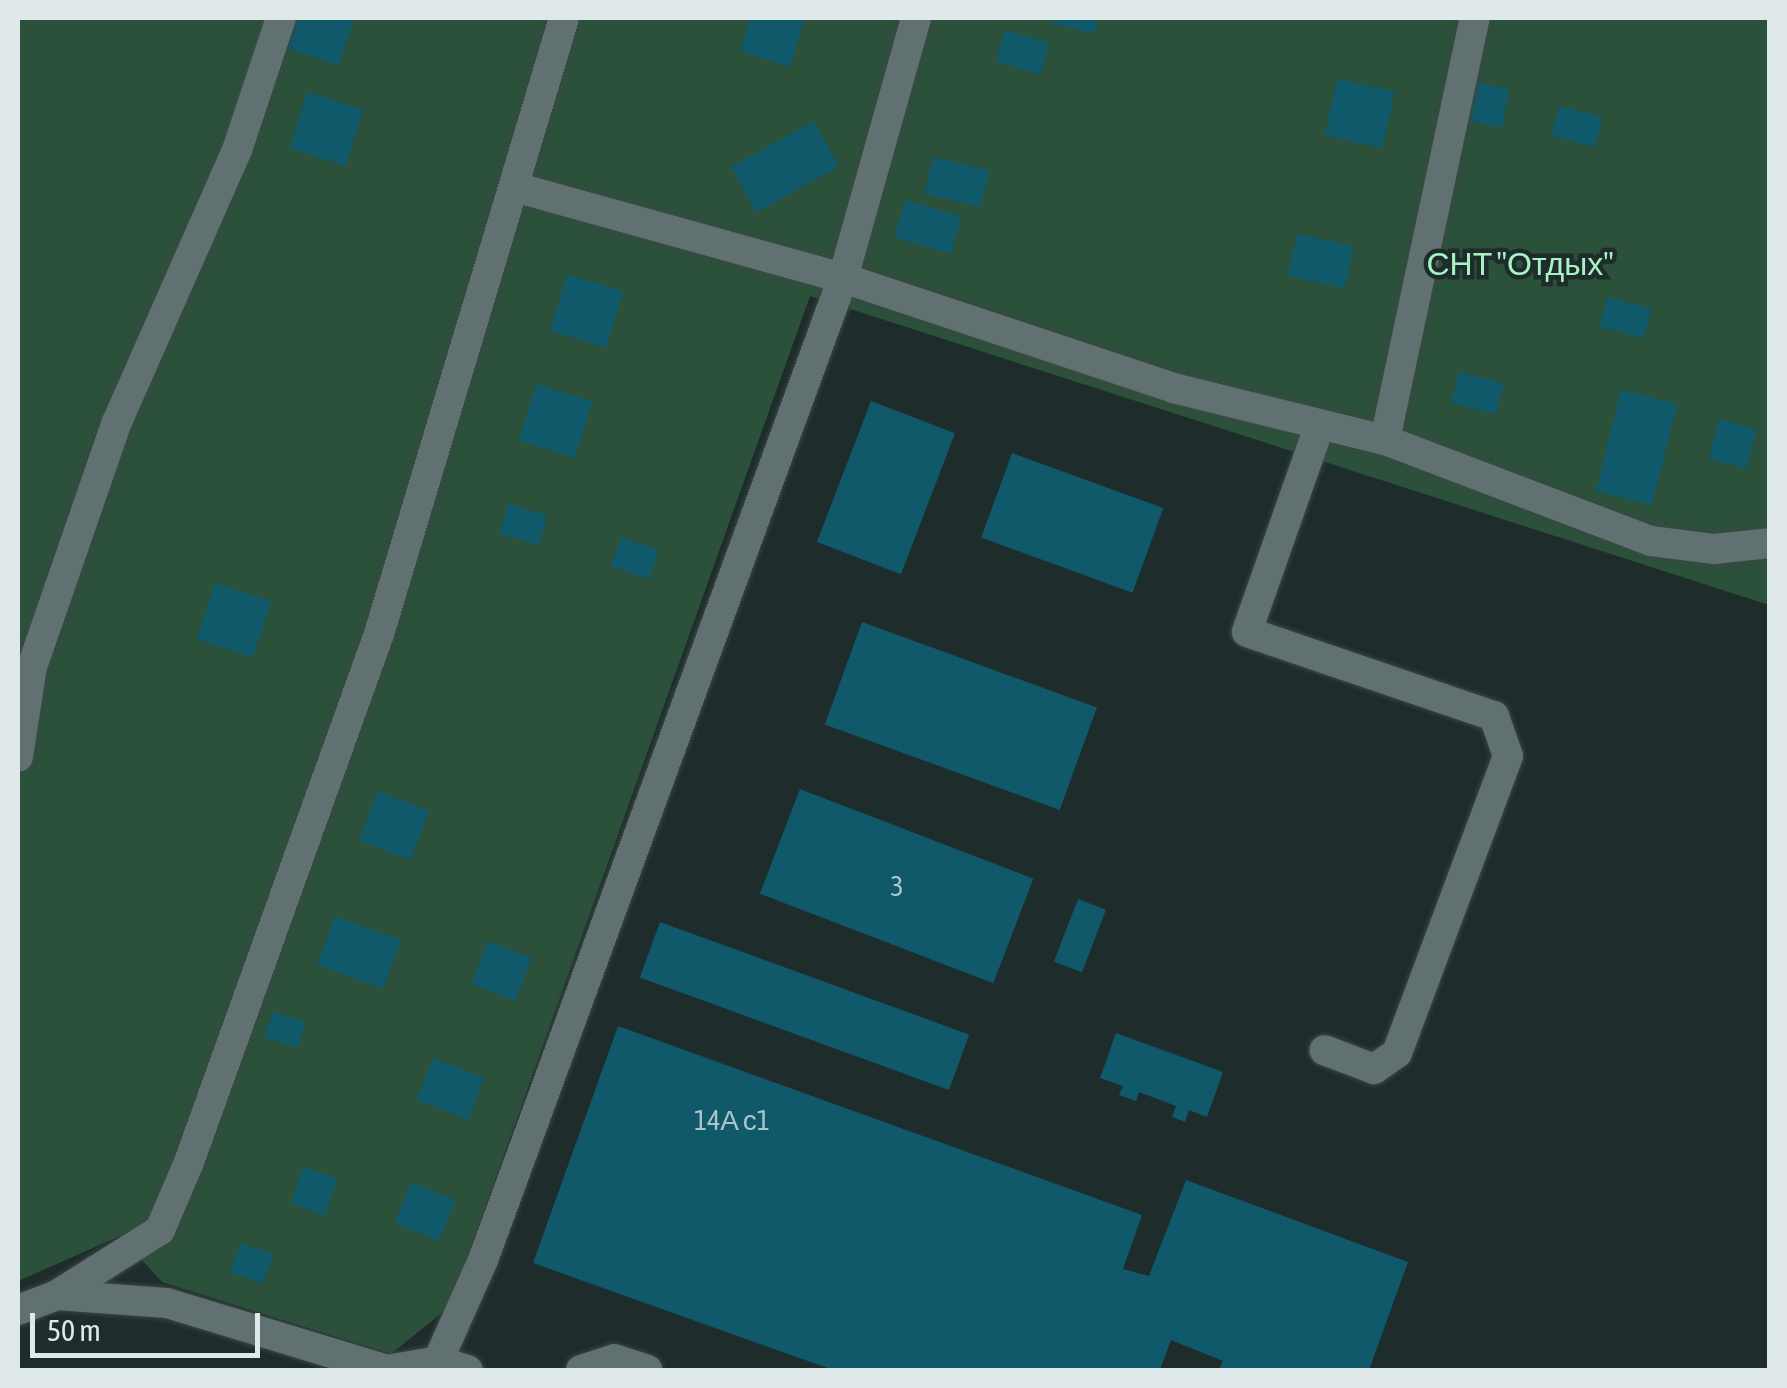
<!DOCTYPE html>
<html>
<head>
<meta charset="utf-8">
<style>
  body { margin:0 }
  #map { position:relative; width:1787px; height:1388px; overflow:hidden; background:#1e2c2c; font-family:"Asap Condensed",sans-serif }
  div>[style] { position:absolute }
  .green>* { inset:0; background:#2c513a }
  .building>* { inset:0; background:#0f596b; transform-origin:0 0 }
  .roads { filter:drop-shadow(0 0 2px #3b4747) drop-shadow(0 0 2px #3b4747) }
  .minor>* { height:30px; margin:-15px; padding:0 15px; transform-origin:15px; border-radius:15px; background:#617070 }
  span { translate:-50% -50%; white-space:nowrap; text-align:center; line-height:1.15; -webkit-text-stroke:9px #1e2c2c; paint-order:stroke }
  .number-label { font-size:28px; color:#acc5ca }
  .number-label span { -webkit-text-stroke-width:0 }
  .park-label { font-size:32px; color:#a7f4c2 }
  .frame { position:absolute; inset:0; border:20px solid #e0e9e9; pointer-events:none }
  .scale { position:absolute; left:30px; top:1313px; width:230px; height:45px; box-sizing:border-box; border:5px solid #e0e9e9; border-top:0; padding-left:12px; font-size:30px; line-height:35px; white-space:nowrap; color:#e0e9e9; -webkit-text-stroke:8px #1e2c2c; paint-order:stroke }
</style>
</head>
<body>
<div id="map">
  <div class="green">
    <div style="clip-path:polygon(18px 18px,1769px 18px,1769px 605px,810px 296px,450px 1306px,391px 1354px,162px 1282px,120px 1236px,18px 1281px)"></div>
  </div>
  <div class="building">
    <div style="clip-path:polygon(293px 18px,354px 18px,339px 65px,284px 48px)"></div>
    <div style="clip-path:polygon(750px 18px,805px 18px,790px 67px,740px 51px)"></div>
    <div style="clip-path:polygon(1052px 18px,1099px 18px,1095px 34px,1051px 23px)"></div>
    <div style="left:1005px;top:30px;width:46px;height:33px;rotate:16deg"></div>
    <div style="left:1337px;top:79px;width:59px;height:58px;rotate:12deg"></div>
    <div style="left:1478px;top:83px;width:32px;height:39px;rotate:11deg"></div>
    <div style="left:307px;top:92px;width:59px;height:59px;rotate:17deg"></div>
    <div style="left:1559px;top:106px;width:45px;height:31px;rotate:14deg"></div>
    <div style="left:814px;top:121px;width:52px;height:95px;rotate:61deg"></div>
    <div style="left:933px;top:157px;width:58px;height:38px;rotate:13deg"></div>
    <div style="left:905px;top:200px;width:59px;height:39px;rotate:16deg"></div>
    <div style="left:1297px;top:234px;width:58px;height:43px;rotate:12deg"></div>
    <div style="left:567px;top:274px;width:59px;height:59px;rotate:17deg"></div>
    <div style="left:1607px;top:297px;width:46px;height:31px;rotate:14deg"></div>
    <div style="left:1459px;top:372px;width:46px;height:32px;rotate:14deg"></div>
    <div style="left:536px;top:384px;width:59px;height:59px;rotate:17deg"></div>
    <div style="left:1621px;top:390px;width:58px;height:104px;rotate:14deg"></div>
    <div style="left:871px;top:401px;width:90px;height:151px;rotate:21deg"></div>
    <div style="left:1719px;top:419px;width:39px;height:41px;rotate:15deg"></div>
    <div style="left:1012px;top:453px;width:161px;height:90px;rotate:20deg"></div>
    <div style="left:508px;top:504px;width:41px;height:31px;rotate:16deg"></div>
    <div style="left:621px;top:537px;width:40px;height:31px;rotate:19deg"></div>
    <div style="left:215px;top:583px;width:59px;height:59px;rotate:18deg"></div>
    <div style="left:862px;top:622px;width:250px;height:109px;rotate:20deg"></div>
    <div style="left:800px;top:789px;width:250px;height:112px;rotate:21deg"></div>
    <div style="left:378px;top:791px;width:55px;height:53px;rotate:21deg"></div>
    <div style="left:1078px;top:899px;width:30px;height:67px;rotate:21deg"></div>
    <div style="left:335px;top:916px;width:70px;height:52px;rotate:20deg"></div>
    <div style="left:660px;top:922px;width:329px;height:59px;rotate:20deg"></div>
    <div style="left:488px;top:941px;width:47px;height:46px;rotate:21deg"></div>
    <div style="left:272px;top:1012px;width:35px;height:27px;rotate:16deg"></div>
    <div style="clip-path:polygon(618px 1026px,1142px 1215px,1123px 1269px,1149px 1276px,1186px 1180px,1408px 1262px,1369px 1370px,1219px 1370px,1223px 1361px,1171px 1340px,1160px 1370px,833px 1370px,533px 1263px)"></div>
    <div style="clip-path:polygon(1116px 1033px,1223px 1072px,1207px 1117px,1189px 1110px,1185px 1122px,1172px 1117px,1176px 1106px,1139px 1092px,1136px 1101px,1119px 1095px,1123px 1086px,1100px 1078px)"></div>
    <div style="left:433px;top:1058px;width:55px;height:45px;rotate:21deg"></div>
    <div style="left:303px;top:1167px;width:36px;height:39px;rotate:18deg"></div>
    <div style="left:411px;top:1182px;width:48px;height:44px;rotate:22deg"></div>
    <div style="left:240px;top:1243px;width:35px;height:31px;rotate:18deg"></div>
  </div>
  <div class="roads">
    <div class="minor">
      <div style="left:518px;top:188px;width:337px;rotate:15.5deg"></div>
      <div style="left:843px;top:278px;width:348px;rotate:18.4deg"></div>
      <div style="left:1173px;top:388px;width:218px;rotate:13.8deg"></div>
      <div style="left:1385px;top:440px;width:285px;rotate:20.8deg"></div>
      <div style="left:1651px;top:541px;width:64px;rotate:7.2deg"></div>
      <div style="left:1714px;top:549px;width:56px;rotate:-6.1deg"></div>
      <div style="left:1319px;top:427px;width:217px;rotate:109.4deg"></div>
      <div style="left:1247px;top:632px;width:261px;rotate:18.8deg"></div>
      <div style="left:1494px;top:716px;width:42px;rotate:70.7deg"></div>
      <div style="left:1508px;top:756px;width:317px;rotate:110.5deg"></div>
      <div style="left:1397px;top:1053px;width:28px;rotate:145deg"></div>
      <div style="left:1374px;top:1069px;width:53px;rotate:-159.2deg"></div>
      <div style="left:1385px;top:440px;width:431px;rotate:-78deg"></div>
      <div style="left:18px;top:757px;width:91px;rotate:-81.2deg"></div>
      <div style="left:32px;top:667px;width:259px;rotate:-70.9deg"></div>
      <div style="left:117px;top:422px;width:297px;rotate:-66.2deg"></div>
      <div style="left:237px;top:150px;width:139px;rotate:-71.6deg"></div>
      <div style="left:57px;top:1295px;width:110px;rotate:4.2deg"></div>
      <div style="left:167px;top:1303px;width:230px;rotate:16.9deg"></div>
      <div style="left:387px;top:1370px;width:52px;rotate:-10deg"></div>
      <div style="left:438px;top:1361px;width:31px;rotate:17deg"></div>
      <div style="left:18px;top:1310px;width:42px;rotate:-21deg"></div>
      <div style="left:57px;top:1295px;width:122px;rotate:-32.3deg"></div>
      <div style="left:160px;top:1230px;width:74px;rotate:-66.9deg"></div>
      <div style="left:189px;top:1162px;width:561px;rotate:-70.21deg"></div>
      <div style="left:379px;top:634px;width:643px;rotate:-73.28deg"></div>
      <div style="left:438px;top:1361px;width:111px;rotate:-66deg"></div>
      <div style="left:483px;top:1260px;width:1046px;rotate:-69.87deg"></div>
      <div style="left:843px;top:278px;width:270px;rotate:-74.3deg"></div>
      <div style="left:581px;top:1370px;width:35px;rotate:-18deg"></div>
      <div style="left:614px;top:1359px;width:35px;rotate:18deg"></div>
    </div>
  </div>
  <div class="number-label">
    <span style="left:897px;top:886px">3</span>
    <span style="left:732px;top:1120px">14А с1</span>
  </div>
  <div class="park-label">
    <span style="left:1520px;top:264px">СНТ "Отдых"</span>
  </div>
  <div class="frame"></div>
  <div class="scale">50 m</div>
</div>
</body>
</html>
